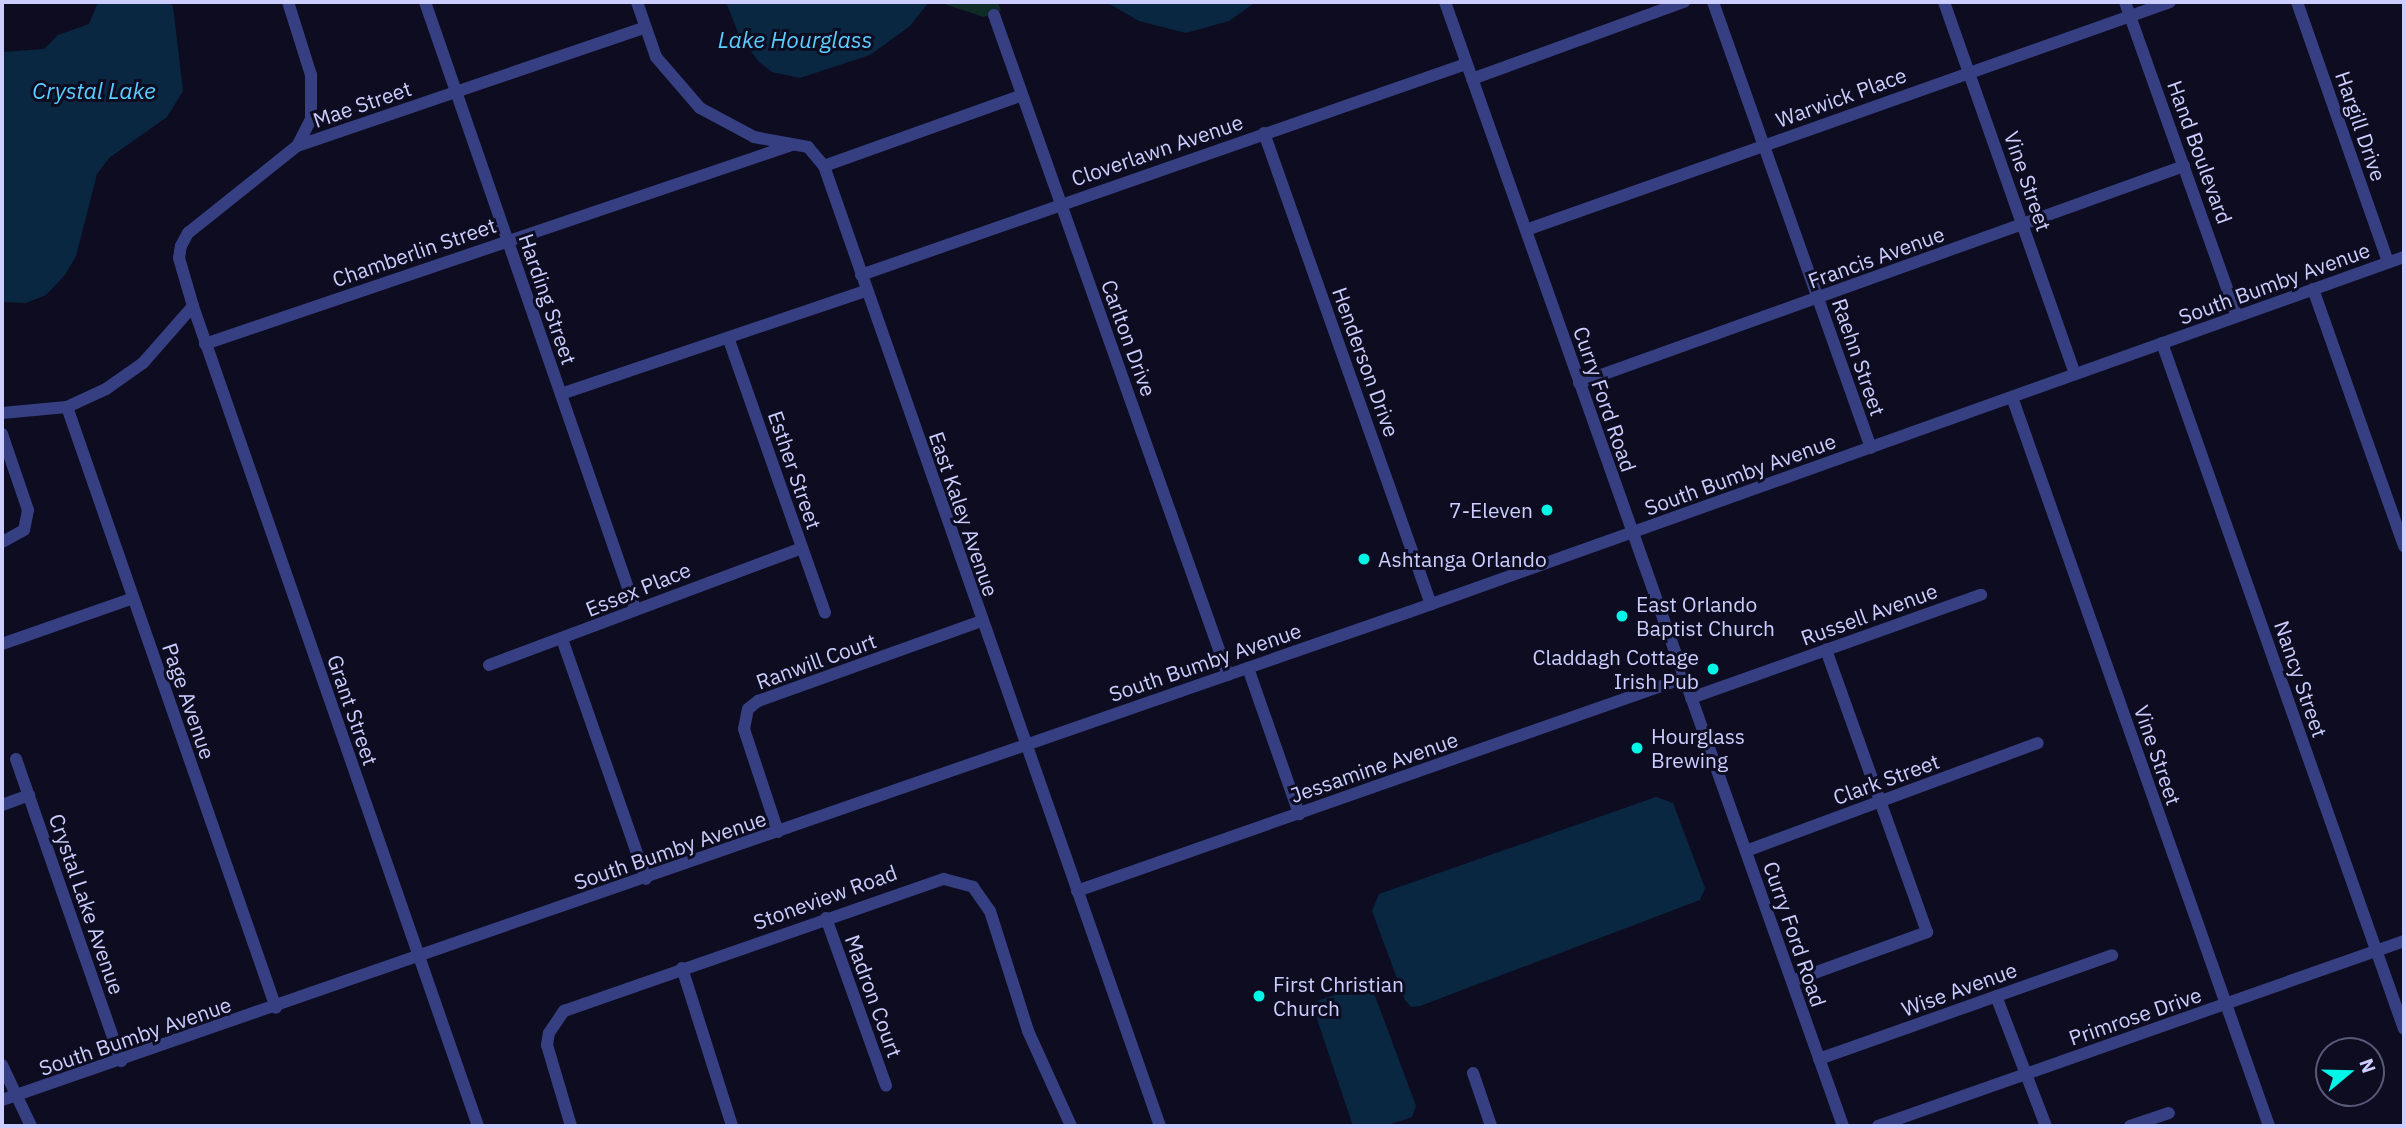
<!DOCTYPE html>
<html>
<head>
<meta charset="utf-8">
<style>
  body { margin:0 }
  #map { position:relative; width:2406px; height:1128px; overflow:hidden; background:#0d0c20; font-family:"IBM Plex Sans",sans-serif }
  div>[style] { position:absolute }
  .green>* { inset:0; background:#0f2b25 }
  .water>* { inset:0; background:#0a2742 }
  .minor>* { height:12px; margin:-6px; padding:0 6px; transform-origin:6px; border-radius:6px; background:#363f81 }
  .dots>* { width:19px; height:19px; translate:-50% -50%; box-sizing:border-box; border:4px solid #0d0c20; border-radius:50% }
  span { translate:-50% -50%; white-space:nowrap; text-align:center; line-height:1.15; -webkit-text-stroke:6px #0d0c20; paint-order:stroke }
  .street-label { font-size:21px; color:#ccceff }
  .poi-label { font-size:21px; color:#ccceff }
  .right { translate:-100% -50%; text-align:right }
  .left { translate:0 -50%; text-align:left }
  .water-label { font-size:23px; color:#5acdff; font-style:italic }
  .frame { position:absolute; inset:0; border:4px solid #ccceff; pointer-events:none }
  .north { position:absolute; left:2315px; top:1037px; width:70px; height:70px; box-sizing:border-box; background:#0d0c20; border:2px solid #595a79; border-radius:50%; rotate:71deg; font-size:19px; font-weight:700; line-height:28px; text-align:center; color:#ccceff }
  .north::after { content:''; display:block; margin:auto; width:24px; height:32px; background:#00f7e8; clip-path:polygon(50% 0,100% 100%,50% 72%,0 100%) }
</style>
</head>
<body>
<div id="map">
  <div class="green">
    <div style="clip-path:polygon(938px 2px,998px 2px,1001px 11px,984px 17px)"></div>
  </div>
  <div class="water">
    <div style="clip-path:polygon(98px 2px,168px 2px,173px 6px,183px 91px,167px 117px,109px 158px,97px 174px,76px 256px,65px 275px,46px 295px,26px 303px,2px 302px,2px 52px,44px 49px,58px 35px,89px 24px)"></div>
    <div style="clip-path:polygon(726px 2px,929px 2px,910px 26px,870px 55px,800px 78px,772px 72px,759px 62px,739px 35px)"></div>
    <div style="clip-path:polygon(1106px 2px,1256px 2px,1229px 21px,1186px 33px,1139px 21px)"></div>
    <div style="clip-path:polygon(1656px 797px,1673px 803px,1705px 888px,1700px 900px,1420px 1006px,1411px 1007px,1405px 1000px,1372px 911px,1379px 894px)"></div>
    <div style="clip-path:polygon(1361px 986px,1374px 993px,1416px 1106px,1412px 1117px,1385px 1126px,1353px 1126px,1313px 1007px,1317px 1001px)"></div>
  </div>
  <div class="minor">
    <div style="left:288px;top:2px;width:77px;rotate:72.5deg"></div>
    <div style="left:311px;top:75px;width:44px;rotate:90deg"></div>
    <div style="left:311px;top:119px;width:30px;rotate:117deg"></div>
    <div style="left:425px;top:2px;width:641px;rotate:70.89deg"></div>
    <div style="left:637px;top:2px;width:58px;rotate:70.9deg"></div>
    <div style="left:656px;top:57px;width:67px;rotate:49.2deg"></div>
    <div style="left:700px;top:108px;width:61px;rotate:28.2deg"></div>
    <div style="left:754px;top:137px;width:55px;rotate:10.5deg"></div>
    <div style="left:808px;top:147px;width:25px;rotate:50deg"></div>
    <div style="left:824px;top:166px;width:1017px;rotate:70.71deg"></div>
    <div style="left:1445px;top:2px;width:1192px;rotate:70.5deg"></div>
    <div style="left:1713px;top:2px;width:473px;rotate:70.5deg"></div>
    <div style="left:1944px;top:2px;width:394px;rotate:70.6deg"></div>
    <div style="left:2125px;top:2px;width:333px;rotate:70.4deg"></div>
    <div style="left:2297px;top:2px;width:275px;rotate:70.7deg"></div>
    <div style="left:994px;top:15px;width:700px;rotate:70.48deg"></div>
    <div style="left:1472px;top:79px;width:226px;rotate:-20deg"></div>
    <div style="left:1264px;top:133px;width:500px;rotate:70.5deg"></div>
    <div style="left:824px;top:166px;width:210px;rotate:-19.7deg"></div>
    <div style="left:1526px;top:230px;width:683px;rotate:-19.5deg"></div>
    <div style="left:861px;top:275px;width:641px;rotate:-19.23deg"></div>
    <div style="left:2313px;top:289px;width:273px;rotate:70.5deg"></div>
    <div style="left:729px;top:340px;width:289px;rotate:70.6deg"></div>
    <div style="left:2162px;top:343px;width:727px;rotate:70.57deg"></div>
    <div style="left:205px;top:344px;width:620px;rotate:-18.73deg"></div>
    <div style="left:1579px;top:383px;width:643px;rotate:-19.73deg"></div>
    <div style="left:561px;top:394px;width:322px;rotate:-18.7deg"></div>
    <div style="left:2012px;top:397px;width:773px;rotate:70.58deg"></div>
    <div style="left:67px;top:407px;width:636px;rotate:70.82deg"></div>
    <div style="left:2px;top:413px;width:65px;rotate:-5.3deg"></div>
    <div style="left:67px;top:407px;width:43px;rotate:-24.8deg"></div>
    <div style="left:106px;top:389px;width:45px;rotate:-35.1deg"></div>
    <div style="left:143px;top:363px;width:76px;rotate:-48.7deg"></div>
    <div style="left:2px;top:434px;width:80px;rotate:71.1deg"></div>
    <div style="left:28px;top:510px;width:20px;rotate:101deg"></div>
    <div style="left:24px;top:530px;width:25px;rotate:151deg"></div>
    <div style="left:562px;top:639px;width:254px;rotate:70.7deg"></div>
    <div style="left:2px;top:644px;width:139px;rotate:-19.3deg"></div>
    <div style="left:489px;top:665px;width:334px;rotate:-20.5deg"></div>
    <div style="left:1248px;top:668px;width:155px;rotate:70.7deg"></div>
    <div style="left:1691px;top:698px;width:308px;rotate:-19.6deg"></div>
    <div style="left:16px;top:759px;width:320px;rotate:70.8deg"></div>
    <div style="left:2px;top:805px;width:29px;rotate:-20deg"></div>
    <div style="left:778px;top:832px;width:108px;rotate:-108.3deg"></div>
    <div style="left:744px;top:729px;width:20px;rotate:-79deg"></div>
    <div style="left:748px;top:709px;width:13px;rotate:-39deg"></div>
    <div style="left:758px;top:701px;width:237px;rotate:-19.7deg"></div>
    <div style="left:1746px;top:851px;width:311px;rotate:-20.3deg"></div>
    <div style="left:1077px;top:891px;width:643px;rotate:-19.34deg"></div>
    <div style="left:826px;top:918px;width:178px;rotate:70.3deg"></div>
    <div style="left:682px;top:968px;width:166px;rotate:72.4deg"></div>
    <div style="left:1792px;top:981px;width:144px;rotate:-19.9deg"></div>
    <div style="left:1927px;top:932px;width:300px;rotate:-109.7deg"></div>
    <div style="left:1996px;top:996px;width:139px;rotate:69deg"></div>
    <div style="left:1819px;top:1059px;width:311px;rotate:-19.5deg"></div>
    <div style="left:2px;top:1065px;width:68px;rotate:64.6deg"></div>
    <div style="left:1473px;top:1073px;width:56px;rotate:71.2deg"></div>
    <div style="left:2px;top:1100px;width:1489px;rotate:-19.13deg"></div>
    <div style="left:1409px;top:612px;width:1056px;rotate:-19.64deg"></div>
    <div style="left:478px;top:1126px;width:868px;rotate:-109.17deg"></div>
    <div style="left:193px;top:306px;width:50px;rotate:-106.3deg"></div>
    <div style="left:179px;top:258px;width:12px;rotate:-81deg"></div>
    <div style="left:181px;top:246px;width:15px;rotate:-62deg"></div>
    <div style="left:188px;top:233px;width:139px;rotate:-38.6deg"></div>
    <div style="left:297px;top:146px;width:366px;rotate:-18.8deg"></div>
    <div style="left:571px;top:1126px;width:84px;rotate:-106.5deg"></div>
    <div style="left:547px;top:1045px;width:12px;rotate:-81deg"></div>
    <div style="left:549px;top:1033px;width:27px;rotate:-56deg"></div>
    <div style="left:564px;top:1011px;width:402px;rotate:-19.2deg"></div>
    <div style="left:944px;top:879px;width:30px;rotate:15deg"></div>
    <div style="left:973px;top:887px;width:29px;rotate:55deg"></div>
    <div style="left:990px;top:911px;width:126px;rotate:72.4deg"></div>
    <div style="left:1028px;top:1031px;width:104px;rotate:65.6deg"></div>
    <div style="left:1878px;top:1126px;width:558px;rotate:-19.38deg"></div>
    <div style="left:2130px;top:1126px;width:41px;rotate:-18.4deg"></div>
  </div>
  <div class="dots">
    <div style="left:1547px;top:510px;background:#00f7e8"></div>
    <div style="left:1364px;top:559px;background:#00f7e8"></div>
    <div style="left:1622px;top:616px;background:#00f7e8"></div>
    <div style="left:1713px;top:669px;background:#00f7e8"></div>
    <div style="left:1637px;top:748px;background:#00f7e8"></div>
    <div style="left:1259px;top:996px;background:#00f7e8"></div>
  </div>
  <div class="street-label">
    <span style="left:1841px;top:97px;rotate:-20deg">Warwick Place</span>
    <span style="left:362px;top:104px;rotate:-19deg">Mae Street</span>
    <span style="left:2361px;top:126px;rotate:71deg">Hargill Drive</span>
    <span style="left:1157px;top:150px;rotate:-19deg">Cloverlawn Avenue</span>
    <span style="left:2200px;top:152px;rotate:70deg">Hand Boulevard</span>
    <span style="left:2028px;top:181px;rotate:71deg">Vine Street</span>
    <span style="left:414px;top:252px;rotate:-19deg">Chamberlin Street</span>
    <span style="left:1876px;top:257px;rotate:-20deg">Francis Avenue</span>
    <span style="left:2274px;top:283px;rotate:-20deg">South Bumby Avenue</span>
    <span style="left:548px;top:299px;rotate:71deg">Harding Street</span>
    <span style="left:1129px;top:338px;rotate:70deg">Carlton Drive</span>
    <span style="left:1859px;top:357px;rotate:71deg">Raehn Street</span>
    <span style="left:1366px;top:362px;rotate:70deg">Henderson Drive</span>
    <span style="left:1605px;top:399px;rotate:71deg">Curry Ford Road</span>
    <span style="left:795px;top:470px;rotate:71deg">Esther Street</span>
    <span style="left:1740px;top:474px;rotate:-20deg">South Bumby Avenue</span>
    <span style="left:964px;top:514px;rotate:71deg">East Kaley Avenue</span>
    <span style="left:638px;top:589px;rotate:-22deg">Essex Place</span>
    <span style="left:1869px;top:614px;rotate:-20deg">Russell Avenue</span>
    <span style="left:816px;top:661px;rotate:-20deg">Ranwill Court</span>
    <span style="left:1205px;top:662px;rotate:-19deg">South Bumby Avenue</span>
    <span style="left:2301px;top:679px;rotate:71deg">Nancy Street</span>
    <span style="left:189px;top:701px;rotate:71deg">Page Avenue</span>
    <span style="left:353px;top:710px;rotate:71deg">Grant Street</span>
    <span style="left:2158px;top:755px;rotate:71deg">Vine Street</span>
    <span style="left:1374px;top:767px;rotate:-19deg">Jessamine Avenue</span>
    <span style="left:1886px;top:779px;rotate:-20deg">Clark Street</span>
    <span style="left:670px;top:850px;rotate:-19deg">South Bumby Avenue</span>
    <span style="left:825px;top:897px;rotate:-20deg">Stoneview Road</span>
    <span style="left:87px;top:904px;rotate:71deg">Crystal Lake Avenue</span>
    <span style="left:1795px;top:934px;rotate:71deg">Curry Ford Road</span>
    <span style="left:1959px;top:989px;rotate:-20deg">Wise Avenue</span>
    <span style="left:874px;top:996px;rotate:70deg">Madron Court</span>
    <span style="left:2135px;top:1016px;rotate:-19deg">Primrose Drive</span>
    <span style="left:135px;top:1036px;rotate:-19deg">South Bumby Avenue</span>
  </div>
  <div class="poi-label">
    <span class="right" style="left:1533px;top:510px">7-Eleven</span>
    <span class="left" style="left:1378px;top:559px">Ashtanga Orlando</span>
    <span class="left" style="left:1636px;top:616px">East Orlando<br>Baptist Church</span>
    <span class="right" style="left:1699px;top:669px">Claddagh Cottage<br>Irish Pub</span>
    <span class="left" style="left:1651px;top:748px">Hourglass<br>Brewing</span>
    <span class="left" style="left:1273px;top:996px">First Christian<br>Church</span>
  </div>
  <div class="water-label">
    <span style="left:795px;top:39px">Lake Hourglass</span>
    <span style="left:94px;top:90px">Crystal Lake</span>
  </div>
  <div class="frame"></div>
  <div class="north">N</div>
</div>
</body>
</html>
